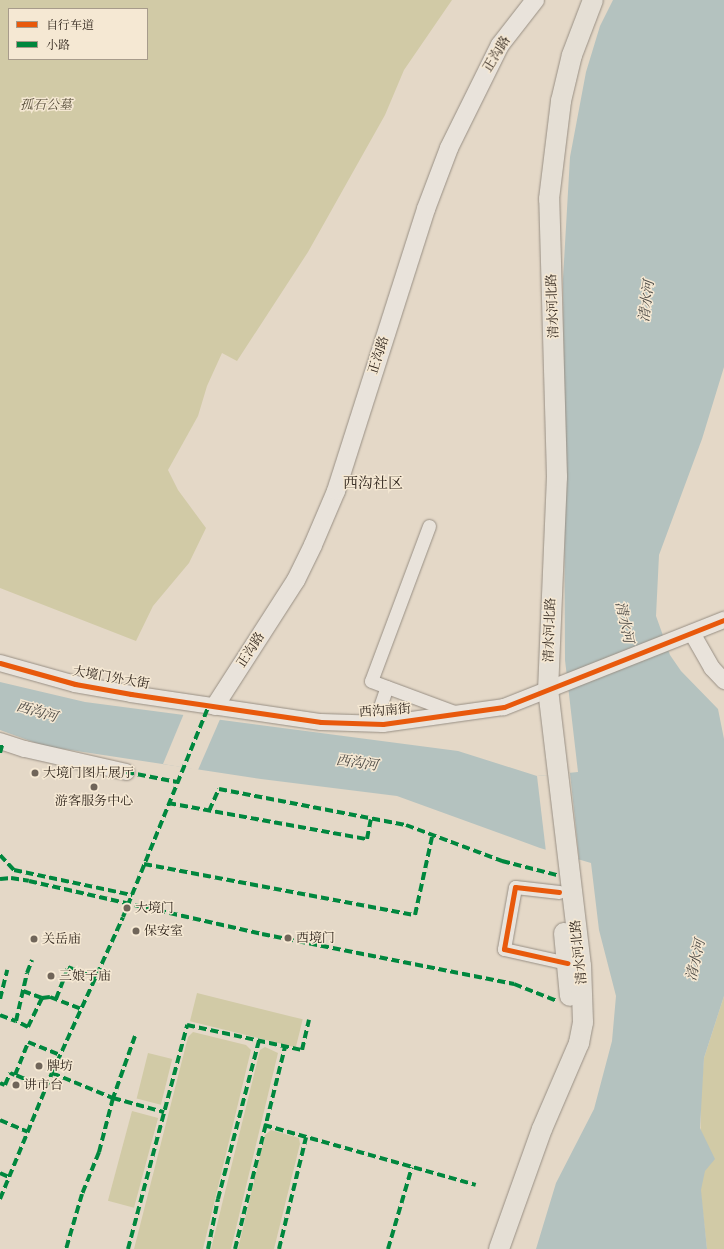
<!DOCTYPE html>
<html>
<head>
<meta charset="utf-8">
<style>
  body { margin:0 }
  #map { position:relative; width:724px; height:1249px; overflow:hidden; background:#e4d8c7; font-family:"Gentium Book Plus","Noto Serif SC",serif }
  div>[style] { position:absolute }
  .green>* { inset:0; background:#d1caa6; transform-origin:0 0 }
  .water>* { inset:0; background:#b4c2bf }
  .pier>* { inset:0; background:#e4d8c7 }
  .roads { filter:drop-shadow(0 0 1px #988f84) drop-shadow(0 0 1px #988f84) }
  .minor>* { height:13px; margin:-6.5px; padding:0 6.5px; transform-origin:6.5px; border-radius:6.5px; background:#e9e3db }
  .tertiary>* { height:16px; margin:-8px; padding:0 8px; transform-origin:8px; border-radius:8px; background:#e9e3db }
  .secondary>* { height:18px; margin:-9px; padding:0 9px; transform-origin:9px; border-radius:9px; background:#e9e3db }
  .primary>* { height:20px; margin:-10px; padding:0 10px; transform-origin:10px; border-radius:10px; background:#e5dfd5 }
  .quiet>* { height:4px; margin-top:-2px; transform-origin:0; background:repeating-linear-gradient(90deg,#00873e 0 8px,transparent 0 12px) }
  .cycleway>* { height:5px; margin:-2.5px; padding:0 2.5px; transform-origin:2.5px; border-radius:2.5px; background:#e8590c }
  .dots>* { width:11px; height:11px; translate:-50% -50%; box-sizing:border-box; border:2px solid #f5e8d3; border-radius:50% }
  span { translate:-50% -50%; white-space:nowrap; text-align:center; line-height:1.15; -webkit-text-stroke:3px #f5e8d3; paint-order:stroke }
  .street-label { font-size:13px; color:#32271e }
  .park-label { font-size:13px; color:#564d39; font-style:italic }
  .poi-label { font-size:13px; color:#32271e }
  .left { translate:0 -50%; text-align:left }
  .water-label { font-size:14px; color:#4e4b46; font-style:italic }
  .quarter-label { font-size:15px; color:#32271e }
  .legend { position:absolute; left:8px; top:8px; width:140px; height:52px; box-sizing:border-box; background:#f5e8d3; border:1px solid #a79b8b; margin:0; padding:5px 7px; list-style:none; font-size:12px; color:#32271e }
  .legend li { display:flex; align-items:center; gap:8px; height:20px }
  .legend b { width:20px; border:1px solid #a79b8b }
</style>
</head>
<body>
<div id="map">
  <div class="green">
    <div style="clip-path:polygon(evenodd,0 0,452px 0,404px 70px,385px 115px,308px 252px,237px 361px,222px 353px,207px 386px,198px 416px,168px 470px,178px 490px,206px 528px,189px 563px,153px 606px,136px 641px,0 588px,0 0,9px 9px,147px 9px,147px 59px,9px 59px,9px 9px)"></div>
    <div style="left:197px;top:993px;width:109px;height:29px;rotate:14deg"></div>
    <div style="clip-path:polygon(724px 996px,724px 1249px,707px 1249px,700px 1187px,701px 1093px,704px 1058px)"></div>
    <div style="clip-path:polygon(193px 1032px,246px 1045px,251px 1050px,203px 1249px,134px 1249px,188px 1037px)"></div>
    <div style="clip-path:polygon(265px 1047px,278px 1053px,231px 1249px,211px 1249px,260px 1050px)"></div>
    <div style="left:148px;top:1053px;width:25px;height:47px;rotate:14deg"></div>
    <div style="left:132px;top:1111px;width:27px;height:93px;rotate:15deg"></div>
    <div style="clip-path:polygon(271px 1130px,299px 1138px,300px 1144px,274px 1249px,238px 1249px,265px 1135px)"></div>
  </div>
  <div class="water">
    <div style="clip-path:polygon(613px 0,724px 0,724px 367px,702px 439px,659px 555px,656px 616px,670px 655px,681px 671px,718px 709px,724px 739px,724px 996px,704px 1058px,700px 1128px,715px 1159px,705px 1171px,701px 1190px,707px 1249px,536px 1249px,556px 1183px,594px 1109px,612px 1041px,616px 996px,599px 930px,591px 863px,540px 848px,397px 796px,261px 779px,44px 746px,0 730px,0 682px,85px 702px,458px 751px,537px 776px,578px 772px,565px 660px,563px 279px,570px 157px,586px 72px,600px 26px)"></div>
  </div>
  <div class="pier">
    <div style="clip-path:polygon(185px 711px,221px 717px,198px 770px,163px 764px)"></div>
    <div style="clip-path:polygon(570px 773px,579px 858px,573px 859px,546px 852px,537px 776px)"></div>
  </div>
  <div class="roads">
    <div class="minor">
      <div style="left:429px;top:526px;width:165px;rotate:110.5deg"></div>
      <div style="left:371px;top:681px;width:92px;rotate:20.4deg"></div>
      <div style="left:374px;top:724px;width:39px;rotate:-71deg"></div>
      <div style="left:559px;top:892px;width:44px;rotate:-173.5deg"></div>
      <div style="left:515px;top:887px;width:63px;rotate:100.1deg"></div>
      <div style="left:504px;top:949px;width:65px;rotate:12.5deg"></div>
    </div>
    <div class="tertiary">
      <div style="left:692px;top:633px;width:40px;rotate:60.3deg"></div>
      <div style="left:712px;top:668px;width:18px;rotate:47deg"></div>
      <div style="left:0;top:663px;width:78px;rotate:15.6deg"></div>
      <div style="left:75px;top:684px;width:57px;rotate:10.1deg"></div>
      <div style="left:131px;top:694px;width:192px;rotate:8.4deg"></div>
      <div style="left:321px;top:722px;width:62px;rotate:1.8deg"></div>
      <div style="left:383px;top:724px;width:122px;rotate:-8deg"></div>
      <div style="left:504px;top:707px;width:237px;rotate:-21.6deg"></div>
      <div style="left:0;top:741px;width:26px;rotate:18deg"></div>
      <div style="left:25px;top:749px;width:104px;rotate:12.8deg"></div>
    </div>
    <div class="secondary">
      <div style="left:215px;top:706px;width:150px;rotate:-57.3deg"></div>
      <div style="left:296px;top:580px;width:39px;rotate:-64deg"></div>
      <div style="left:313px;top:545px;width:59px;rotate:-66.9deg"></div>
      <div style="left:336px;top:491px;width:296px;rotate:-72.3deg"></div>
      <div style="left:426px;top:209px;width:65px;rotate:-69.3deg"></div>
      <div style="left:449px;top:148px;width:115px;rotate:-63.7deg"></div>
      <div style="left:500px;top:45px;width:57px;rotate:-52.1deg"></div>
    </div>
    <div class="primary">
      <div style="left:564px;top:933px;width:63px;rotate:84.6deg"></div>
      <div style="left:499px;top:1249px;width:127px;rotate:-70.3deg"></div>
      <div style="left:542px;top:1129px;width:94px;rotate:-66.7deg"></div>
      <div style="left:579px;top:1043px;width:21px;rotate:-79deg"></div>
      <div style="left:583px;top:1022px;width:56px;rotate:-92deg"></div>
      <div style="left:581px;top:966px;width:277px;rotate:-96.8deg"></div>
      <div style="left:548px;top:691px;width:214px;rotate:-87.6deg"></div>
      <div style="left:557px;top:477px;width:278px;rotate:-91.6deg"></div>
      <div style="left:549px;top:199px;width:99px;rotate:-83deg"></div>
      <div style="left:561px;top:101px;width:47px;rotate:-76.6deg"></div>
      <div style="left:572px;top:55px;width:59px;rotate:-69.1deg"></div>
    </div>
  </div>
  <div class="quiet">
    <div style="left:0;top:753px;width:11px;rotate:-75deg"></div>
    <div style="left:126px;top:772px;width:52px;rotate:11.1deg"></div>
    <div style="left:168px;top:803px;width:202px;rotate:10.3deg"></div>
    <div style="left:367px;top:839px;width:20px;rotate:-79deg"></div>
    <div style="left:209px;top:811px;width:24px;rotate:-66deg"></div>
    <div style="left:219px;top:789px;width:190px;rotate:10.9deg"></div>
    <div style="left:406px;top:825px;width:103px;rotate:20.6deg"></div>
    <div style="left:502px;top:861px;width:57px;rotate:14.3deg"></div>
    <div style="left:0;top:855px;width:21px;rotate:47deg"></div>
    <div style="left:14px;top:870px;width:121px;rotate:12deg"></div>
    <div style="left:144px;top:864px;width:276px;rotate:10.7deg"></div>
    <div style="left:415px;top:915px;width:80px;rotate:-77.7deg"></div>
    <div style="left:0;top:879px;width:11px;rotate:-5deg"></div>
    <div style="left:11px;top:878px;width:18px;rotate:9deg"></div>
    <div style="left:29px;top:881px;width:239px;rotate:12.8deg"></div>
    <div style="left:262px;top:934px;width:257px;rotate:11.2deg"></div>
    <div style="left:514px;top:984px;width:46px;rotate:21.6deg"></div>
    <div style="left:23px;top:991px;width:20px;rotate:20deg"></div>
    <div style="left:42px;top:998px;width:32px;rotate:116deg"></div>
    <div style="left:28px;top:1027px;width:13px;rotate:-153deg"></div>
    <div style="left:16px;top:1021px;width:49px;rotate:-77.1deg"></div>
    <div style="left:27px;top:973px;width:14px;rotate:-69deg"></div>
    <div style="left:42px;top:998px;width:8px;rotate:-7deg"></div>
    <div style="left:50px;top:997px;width:34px;rotate:21deg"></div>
    <div style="left:0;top:999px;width:30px;rotate:-76deg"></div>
    <div style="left:56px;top:999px;width:34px;rotate:-69deg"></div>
    <div style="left:68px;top:967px;width:30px;rotate:21deg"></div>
    <div style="left:0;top:1015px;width:17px;rotate:21deg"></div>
    <div style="left:135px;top:1036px;width:66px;rotate:109.5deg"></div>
    <div style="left:113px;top:1098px;width:53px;rotate:15.4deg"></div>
    <div style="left:52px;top:1073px;width:66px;rotate:22.3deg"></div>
    <div style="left:113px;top:1098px;width:56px;rotate:104.5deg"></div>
    <div style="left:99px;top:1152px;width:45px;rotate:112deg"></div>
    <div style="left:82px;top:1194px;width:57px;rotate:106.2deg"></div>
    <div style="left:0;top:1083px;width:5px;rotate:22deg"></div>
    <div style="left:5px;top:1085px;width:13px;rotate:-67deg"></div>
    <div style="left:10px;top:1073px;width:5px;rotate:22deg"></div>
    <div style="left:46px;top:1088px;width:34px;rotate:-157deg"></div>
    <div style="left:15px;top:1075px;width:35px;rotate:-68deg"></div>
    <div style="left:28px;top:1042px;width:35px;rotate:22deg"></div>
    <div style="left:0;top:1120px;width:30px;rotate:23deg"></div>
    <div style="left:264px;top:1125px;width:220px;rotate:15.8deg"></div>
    <div style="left:0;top:1173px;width:10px;rotate:24deg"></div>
    <div style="left:0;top:1199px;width:136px;rotate:-67.6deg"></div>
    <div style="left:52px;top:1073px;width:171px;rotate:-65.5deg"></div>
    <div style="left:123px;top:917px;width:229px;rotate:-67.9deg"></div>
    <div style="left:128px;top:1249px;width:232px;rotate:-75.2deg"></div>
    <div style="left:187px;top:1025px;width:118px;rotate:12.3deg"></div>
    <div style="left:302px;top:1050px;width:31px;rotate:-77deg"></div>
    <div style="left:208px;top:1249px;width:51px;rotate:-78.7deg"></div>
    <div style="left:218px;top:1199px;width:163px;rotate:-75.5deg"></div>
    <div style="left:235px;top:1249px;width:208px;rotate:-76.1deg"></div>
    <div style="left:279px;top:1249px;width:115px;rotate:-76.4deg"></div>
    <div style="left:388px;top:1249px;width:85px;rotate:-73.7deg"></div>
  </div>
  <div class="cycleway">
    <div style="left:0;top:663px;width:78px;rotate:15.6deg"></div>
    <div style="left:75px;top:684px;width:57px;rotate:10.1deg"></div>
    <div style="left:131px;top:694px;width:192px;rotate:8.4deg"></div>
    <div style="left:321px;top:722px;width:62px;rotate:1.8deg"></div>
    <div style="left:383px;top:724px;width:122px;rotate:-8deg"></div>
    <div style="left:504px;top:707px;width:237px;rotate:-21.6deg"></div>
    <div style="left:559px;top:892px;width:44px;rotate:-173.5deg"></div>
    <div style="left:515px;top:887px;width:63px;rotate:100.1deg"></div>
    <div style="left:504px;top:949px;width:65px;rotate:12.5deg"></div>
  </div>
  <div class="dots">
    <div style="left:35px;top:773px;background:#706559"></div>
    <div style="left:94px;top:787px;background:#706559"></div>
    <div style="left:127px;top:908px;background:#706559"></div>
    <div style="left:136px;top:931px;background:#706559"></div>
    <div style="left:288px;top:938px;background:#706559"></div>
    <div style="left:34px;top:939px;background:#706559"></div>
    <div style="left:51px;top:976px;background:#706559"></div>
    <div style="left:39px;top:1066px;background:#706559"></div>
    <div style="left:16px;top:1085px;background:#706559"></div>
  </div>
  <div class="street-label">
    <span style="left:497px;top:54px;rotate:-58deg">正沟路</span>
    <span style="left:553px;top:306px;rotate:-92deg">清水河北路</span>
    <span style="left:379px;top:355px;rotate:-72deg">正沟路</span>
    <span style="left:550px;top:630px;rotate:-88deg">清水河北路</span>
    <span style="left:251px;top:650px;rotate:-57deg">正沟路</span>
    <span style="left:111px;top:678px;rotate:10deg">大境门外大街</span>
    <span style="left:385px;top:711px;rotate:-4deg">西沟南街</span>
    <span style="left:579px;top:952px;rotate:-96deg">清水河北路</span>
  </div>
  <div class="park-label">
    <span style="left:46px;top:105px">孤石公墓</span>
  </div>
  <div class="poi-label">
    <span class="left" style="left:43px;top:773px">大境门图片展厅</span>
    <span style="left:94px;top:801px">游客服务中心</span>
    <span class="left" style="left:135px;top:908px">大境门</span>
    <span class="left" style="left:144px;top:931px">保安室</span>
    <span class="left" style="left:296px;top:938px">西境门</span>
    <span class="left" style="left:42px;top:939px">关岳庙</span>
    <span class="left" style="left:59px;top:976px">三娘子庙</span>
    <span class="left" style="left:47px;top:1066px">牌坊</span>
    <span class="left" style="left:24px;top:1085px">讲市台</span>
  </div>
  <div class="water-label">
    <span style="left:646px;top:301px;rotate:-83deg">清水河</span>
    <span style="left:625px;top:622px;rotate:78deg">清水河</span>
    <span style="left:37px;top:711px;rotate:16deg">西沟河</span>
    <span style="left:357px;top:762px;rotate:8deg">西沟河</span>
    <span style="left:695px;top:960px;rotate:-77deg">清水河</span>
  </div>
  <div class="quarter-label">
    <span style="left:373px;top:483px">西沟社区</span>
  </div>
  <ul class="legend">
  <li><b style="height:5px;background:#e8590c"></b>自行车道</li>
  <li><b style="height:5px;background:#00873e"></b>小路</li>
  </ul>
</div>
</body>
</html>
